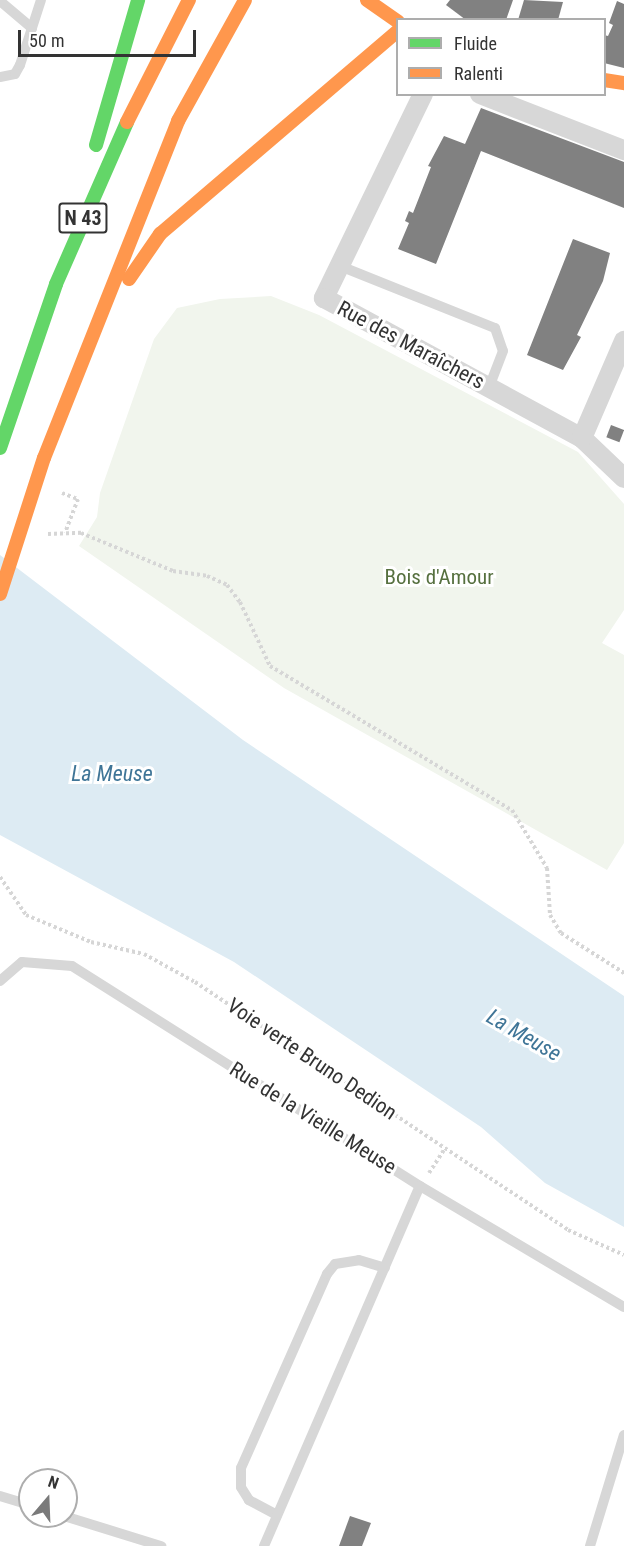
<!DOCTYPE html>
<html>
<head>
<meta charset="utf-8">
<style>
  body { margin:0 }
  #map { position:relative; width:624px; height:1546px; overflow:hidden; background:#fff; font-family:"Roboto Condensed",sans-serif }
  div>[style] { position:absolute }
  .green>* { inset:0; background:#f1f5ed }
  .water>* { inset:0; background:#ddebf3 }
  .building>* { inset:0; background:#818181; transform-origin:0 0 }
  .path>* { height:4px; margin-top:-2px; transform-origin:0; background:repeating-linear-gradient(90deg,#d6d6d6 0 3px,transparent 0 6px) }
  .lane>* { height:10px; margin:-5px; padding:0 5px; transform-origin:5px; border-radius:5px; background:#d7d7d7 }
  .street>* { height:20px; margin:-10px; padding:0 10px; transform-origin:10px; border-radius:10px; background:#d7d7d7 }
  .fast>* { height:14px; margin:-7px; padding:0 7px; transform-origin:7px; border-radius:7px; background:#63d668 }
  .slow>* { height:14px; margin:-7px; padding:0 7px; transform-origin:7px; border-radius:7px; background:#ff974d }
  .slow-bridge>* { height:14px; margin:-7px; padding:0 7px; transform-origin:7px; border-radius:7px; background:#ff974d }
  span { translate:-50% -50%; white-space:nowrap; text-align:center; line-height:1.15; -webkit-text-stroke:6px #fff; paint-order:stroke }
  .shield-label span { padding:2px 4px; background:#fff; border:2px solid; border-radius:4px; -webkit-text-stroke-width:0 }
  .shield-label { font-size:20px; color:#333; font-weight:700 }
  .street-label { font-size:21px; color:#333 }
  .park-label { font-size:21px; color:#56703f }
  .water-label { font-size:22px; color:#3f7597; font-style:italic }
  .legend { position:absolute; left:396px; top:18px; width:210px; height:78px; box-sizing:border-box; background:#fff; border:2px solid #adadad; margin:0; padding:8px 10px; list-style:none; font-size:18px; color:#333 }
  .legend li { display:flex; align-items:center; gap:12px; height:30px }
  .legend b { width:30px; border:2px solid #adadad }
  .north { position:absolute; left:18px; top:1468px; width:60px; height:60px; box-sizing:border-box; background:#fff; border:2px solid #adadad; border-radius:50%; rotate:19deg; font-size:16px; font-weight:700; line-height:24px; text-align:center; color:#333 }
  .north::after { content:''; display:block; margin:auto; width:21px; height:27px; background:#7a7a7a; clip-path:polygon(50% 0,100% 100%,50% 72%,0 100%) }
  .scale { position:absolute; left:18px; top:30px; width:178px; height:27px; box-sizing:border-box; border:3px solid #333; border-top:0; padding-left:8px; font-size:18px; line-height:21px; white-space:nowrap; color:#333; -webkit-text-stroke:4px #fff; paint-order:stroke }
</style>
</head>
<body>
<div id="map">
  <div class="green">
    <div style="clip-path:polygon(271px 296px,319px 315px,578px 452px,624px 504px,624px 610px,602px 643px,624px 655px,624px 843px,607px 870px,284px 688px,79px 546px,97px 517px,100px 493px,154px 339px,177px 308px,220px 299px)"></div>
  </div>
  <div class="water">
    <div style="clip-path:polygon(0 555px,243px 740px,624px 996px,624px 1227px,545px 1183px,481px 1127px,234px 962px,0 835px)"></div>
  </div>
  <div class="building">
    <div style="clip-path:polygon(450px 0,513px 0,506px 20px,466px 20px,446px 5px)"></div>
    <div style="clip-path:polygon(524px 0,563px 2px,558px 20px,518px 20px)"></div>
    <div style="clip-path:polygon(617px 1px,624px 4px,624px 68px,604px 63px,604px 35px,608px 36px,613px 25px,609px 23px)"></div>
    <div style="clip-path:polygon(481px 108px,624px 162px,624px 208px,481px 151px,436px 264px,398px 249px,409px 223px,405px 221px,409px 211px,413px 213px,431px 167px,428px 166px,444px 136px,465px 144px)"></div>
    <div style="clip-path:polygon(573px 239px,610px 253px,603px 281px,577px 335px,581px 337px,563px 370px,527px 355px)"></div>
    <div style="left:611px;top:425px;width:14px;height:13px;rotate:21deg"></div>
    <div style="clip-path:polygon(350px 1516px,371px 1523px,362px 1546px,339px 1546px)"></div>
  </div>
  <div class="path">
    <div style="left:62px;top:493px;width:17px;rotate:21deg"></div>
    <div style="left:78px;top:499px;width:36px;rotate:111deg"></div>
    <div style="left:48px;top:534px;width:33px;rotate:-2deg"></div>
    <div style="left:81px;top:533px;width:100px;rotate:22.4deg"></div>
    <div style="left:173px;top:571px;width:34px;rotate:8deg"></div>
    <div style="left:207px;top:576px;width:22px;rotate:24deg"></div>
    <div style="left:227px;top:585px;width:21px;rotate:53deg"></div>
    <div style="left:240px;top:602px;width:71px;rotate:64.9deg"></div>
    <div style="left:270px;top:666px;width:282px;rotate:30.8deg"></div>
    <div style="left:512px;top:810px;width:68px;rotate:58.9deg"></div>
    <div style="left:547px;top:868px;width:47px;rotate:86.3deg"></div>
    <div style="left:550px;top:915px;width:21px;rotate:59deg"></div>
    <div style="left:561px;top:933px;width:75px;rotate:32.4deg"></div>
    <div style="left:0;top:877px;width:46px;rotate:55.6deg"></div>
    <div style="left:26px;top:915px;width:70px;rotate:22.6deg"></div>
    <div style="left:91px;top:942px;width:54px;rotate:12.8deg"></div>
    <div style="left:144px;top:954px;width:58px;rotate:28.8deg"></div>
    <div style="left:195px;top:982px;width:448px;rotate:33.6deg"></div>
    <div style="left:568px;top:1230px;width:61px;rotate:24.1deg"></div>
    <div style="left:429px;top:1173px;width:30px;rotate:-57deg"></div>
  </div>
  <div class="lane">
    <div style="left:0;top:1px;width:42px;rotate:40.2deg"></div>
    <div style="left:0;top:77px;width:15px;rotate:-11deg"></div>
    <div style="left:15px;top:74px;width:10px;rotate:-61deg"></div>
    <div style="left:20px;top:65px;width:68px;rotate:-72.1deg"></div>
    <div style="left:340px;top:266px;width:167px;rotate:21.8deg"></div>
    <div style="left:495px;top:328px;width:24px;rotate:71deg"></div>
    <div style="left:503px;top:351px;width:39px;rotate:111deg"></div>
    <div style="left:0;top:981px;width:29px;rotate:-41deg"></div>
    <div style="left:22px;top:962px;width:50px;rotate:4.6deg"></div>
    <div style="left:72px;top:966px;width:412px;rotate:32.3deg"></div>
    <div style="left:420px;top:1186px;width:237px;rotate:30.7deg"></div>
    <div style="left:0;top:1496px;width:31px;rotate:17deg"></div>
    <div style="left:277px;top:1515px;width:32px;rotate:-152deg"></div>
    <div style="left:249px;top:1500px;width:15px;rotate:-122deg"></div>
    <div style="left:241px;top:1487px;width:19px;rotate:-90deg"></div>
    <div style="left:241px;top:1468px;width:212px;rotate:-66.1deg"></div>
    <div style="left:327px;top:1274px;width:13px;rotate:-51deg"></div>
    <div style="left:335px;top:1264px;width:24px;rotate:-9deg"></div>
    <div style="left:359px;top:1260px;width:27px;rotate:17deg"></div>
    <div style="left:64px;top:1516px;width:102px;rotate:17.2deg"></div>
    <div style="left:264px;top:1546px;width:392px;rotate:-66.6deg"></div>
    <div style="left:590px;top:1546px;width:116px;rotate:-73deg"></div>
  </div>
  <div class="street">
    <div style="left:423px;top:94px;width:227px;rotate:115.9deg"></div>
    <div style="left:324px;top:298px;width:294px;rotate:28.5deg"></div>
    <div style="left:582px;top:438px;width:58px;rotate:43.6deg"></div>
    <div style="left:480px;top:94px;width:155px;rotate:21.3deg"></div>
    <div style="left:582px;top:438px;width:106px;rotate:-66.6deg"></div>
  </div>
  <div class="fast">
    <div style="left:96px;top:145px;width:151px;rotate:-73.8deg"></div>
    <div style="left:0;top:448px;width:173px;rotate:-71.1deg"></div>
    <div style="left:56px;top:284px;width:177px;rotate:-66.3deg"></div>
  </div>
  <div class="slow">
    <div style="left:367px;top:0;width:38px;rotate:35deg"></div>
    <div style="left:604px;top:80px;width:20px;rotate:9deg"></div>
    <div style="left:127px;top:122px;width:137px;rotate:-63.1deg"></div>
    <div style="left:129px;top:279px;width:55px;rotate:-55.4deg"></div>
    <div style="left:160px;top:234px;width:313px;rotate:-40.5deg"></div>
    <div style="left:44px;top:458px;width:363px;rotate:-68.3deg"></div>
    <div style="left:178px;top:121px;width:138px;rotate:-61deg"></div>
  </div>
  <div class="slow-bridge">
    <div style="left:0;top:594px;width:143px;rotate:-72.1deg"></div>
  </div>
  <div class="shield-label">
    <span style="left:83px;top:218px">N 43</span>
  </div>
  <div class="street-label">
    <span style="left:411px;top:345px;rotate:28deg">Rue des Maraîchers</span>
    <span style="left:312px;top:1059px;rotate:34deg">Voie verte Bruno Dedion</span>
    <span style="left:313px;top:1118px;rotate:32deg">Rue de la Vieille Meuse</span>
  </div>
  <div class="park-label">
    <span style="left:439px;top:577px">Bois d'Amour</span>
  </div>
  <div class="water-label">
    <span style="left:112px;top:774px">La Meuse</span>
    <span style="left:524px;top:1035px;rotate:30deg">La Meuse</span>
  </div>
  <ul class="legend">
  <li><b style="height:8px;background:#63d668"></b>Fluide</li>
  <li><b style="height:8px;background:#ff974d"></b>Ralenti</li>
  </ul>
  <div class="north">N</div>
  <div class="scale">50 m</div>
</div>
</body>
</html>
